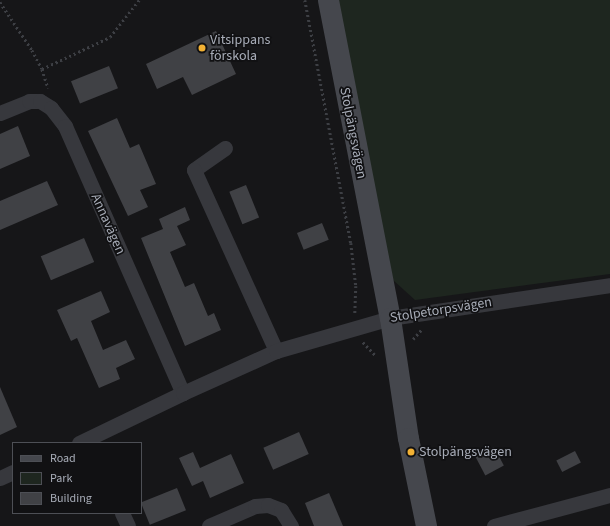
<!DOCTYPE html>
<html>
<head>
<meta charset="utf-8">
<style>
  body { margin:0 }
  #map { position:relative; width:610px; height:526px; overflow:hidden; background:#161618; font-family:"Source Sans 3",sans-serif }
  div>[style] { position:absolute }
  .green>* { inset:0; background:#1e261f }
  .building>* { inset:0; background:#404145; transform-origin:0 0 }
  .path>* { height:2.5px; margin-top:-1.25px; transform-origin:0; background:repeating-linear-gradient(90deg,#3d3f44 0 2px,transparent 0 5px) }
  .street>* { height:15px; margin:-7.5px; padding:0 7.5px; transform-origin:7.5px; border-radius:7.5px; background:#37383d }
  .secondary>* { height:21px; margin:-10.5px; padding:0 10.5px; transform-origin:10.5px; border-radius:10.5px; background:#45474d }
  .dots>* { width:11px; height:11px; translate:-50% -50%; box-sizing:border-box; border:2px solid #111113; border-radius:50% }
  span { translate:-50% -50%; white-space:nowrap; text-align:center; line-height:1.15; -webkit-text-stroke:3.5px #111113; paint-order:stroke }
  .poi-label { font-size:14px; color:#a8adb8 }
  .left { translate:0 -50%; text-align:left }
  .street-label { font-size:14px; color:#a8adb8 }
  .legend { position:absolute; left:12px; top:442px; width:130px; height:72px; box-sizing:border-box; background:#111113; border:1px solid #4d4f55; margin:0; padding:5px 7px; list-style:none; font-size:12px; color:#a8adb8 }
  .legend li { display:flex; align-items:center; gap:8px; height:20px }
  .legend b { width:20px; border:1px solid #4d4f55 }
</style>
</head>
<body>
<div id="map">
  <div class="green">
    <div style="clip-path:polygon(335px 0,610px 0,610px 274px,415px 300px,393px 280px)"></div>
  </div>
  <div class="building">
    <div style="clip-path:polygon(216px 31px,236px 74px,192px 95px,183px 77px,157px 89px,146px 64px)"></div>
    <div style="left:109px;top:66px;width:24px;height:41px;rotate:68deg"></div>
    <div style="clip-path:polygon(117px 118px,130px 148px,139px 144px,156px 184px,140px 190px,148px 207px,128px 216px,88px 131px)"></div>
    <div style="clip-path:polygon(18px 126px,30px 156px,0 169px,0 134px)"></div>
    <div style="clip-path:polygon(47px 181px,58px 205px,0 230px,0 201px)"></div>
    <div style="left:246px;top:185px;width:35px;height:18px;rotate:68deg"></div>
    <div style="clip-path:polygon(185px 207px,190px 220px,177px 226px,186px 245px,170px 252px,185px 287px,194px 283px,208px 316px,214px 313px,221px 330px,185px 346px,141px 238px,163px 229px,159px 219px)"></div>
    <div style="left:322px;top:223px;width:18px;height:27px;rotate:68deg"></div>
    <div style="left:84px;top:238px;width:26px;height:47px;rotate:67deg"></div>
    <div style="clip-path:polygon(101px 291px,110px 312px,91px 321px,103px 350px,126px 340px,135px 359px,116px 368px,120px 379px,99px 388px,77px 338px,71px 341px,57px 310px)"></div>
    <div style="clip-path:polygon(0 387px,17px 427px,0 435px)"></div>
    <div style="left:299px;top:432px;width:24px;height:39px;rotate:66deg"></div>
    <div style="left:494px;top:447px;width:21px;height:21px;rotate:62deg"></div>
    <div style="left:575px;top:451px;width:13px;height:21px;rotate:63deg"></div>
    <div style="clip-path:polygon(193px 452px,200px 468px,231px 454px,244px 483px,210px 498px,203px 481px,192px 486px,179px 458px)"></div>
    <div style="left:177px;top:488px;width:24px;height:39px;rotate:68deg"></div>
    <div style="clip-path:polygon(329px 493px,343px 526px,314px 526px,305px 503px)"></div>
  </div>
  <div class="path">
    <div style="left:305px;top:0;width:247px;rotate:79.3deg"></div>
    <div style="left:351px;top:243px;width:43px;rotate:83.4deg"></div>
    <div style="left:356px;top:286px;width:27px;rotate:92deg"></div>
    <div style="left:0;top:2px;width:58px;rotate:56.3deg"></div>
    <div style="left:32px;top:50px;width:21px;rotate:62deg"></div>
    <div style="left:42px;top:69px;width:20px;rotate:72deg"></div>
    <div style="left:42px;top:69px;width:75px;rotate:-25.2deg"></div>
    <div style="left:110px;top:37px;width:47px;rotate:-51.9deg"></div>
    <div style="left:413px;top:339px;width:12px;rotate:-48deg"></div>
    <div style="left:363px;top:342px;width:19px;rotate:47deg"></div>
  </div>
  <div class="street">
    <div style="left:0;top:113px;width:31px;rotate:-22deg"></div>
    <div style="left:29px;top:101px;width:11px"></div>
    <div style="left:40px;top:101px;width:13px;rotate:32deg"></div>
    <div style="left:51px;top:108px;width:23px;rotate:52deg"></div>
    <div style="left:65px;top:126px;width:292px;rotate:66.2deg"></div>
    <div style="left:225px;top:148px;width:38px;rotate:145deg"></div>
    <div style="left:194px;top:170px;width:199px;rotate:65.6deg"></div>
    <div style="left:79px;top:443px;width:115px;rotate:-25.7deg"></div>
    <div style="left:183px;top:393px;width:102px;rotate:-24.3deg"></div>
    <div style="left:276px;top:351px;width:119px;rotate:-16.1deg"></div>
    <div style="left:390px;top:318px;width:222px;rotate:-8.5deg"></div>
    <div style="left:0;top:478px;width:14px;rotate:-25deg"></div>
    <div style="left:122px;top:513px;width:14px;rotate:65deg"></div>
    <div style="left:209px;top:526px;width:50px;rotate:-23.5deg"></div>
    <div style="left:255px;top:506px;width:13px;rotate:-4deg"></div>
    <div style="left:268px;top:505px;width:14px;rotate:21deg"></div>
    <div style="left:281px;top:510px;width:19px;rotate:58deg"></div>
    <div style="left:494px;top:526px;width:120px;rotate:-15deg"></div>
  </div>
  <div class="secondary">
    <div style="left:328px;top:0;width:324px;rotate:79deg"></div>
    <div style="left:390px;top:318px;width:121px;rotate:81.5deg"></div>
    <div style="left:408px;top:438px;width:90px;rotate:78.4deg"></div>
  </div>
  <div class="dots">
    <div style="left:202px;top:48px;background:#f2b134"></div>
    <div style="left:411px;top:452px;background:#f2b134"></div>
  </div>
  <div class="poi-label">
    <span class="left" style="left:210px;top:48px">Vitsippans<br>förskola</span>
    <span class="left" style="left:419px;top:452px">Stolpängsvägen</span>
  </div>
  <div class="street-label">
    <span style="left:353px;top:133px;rotate:79deg">Stolpängsvägen</span>
    <span style="left:108px;top:224px;rotate:66deg">Annavägen</span>
    <span style="left:441px;top:310px;rotate:-9deg">Stolpetorpsvägen</span>
  </div>
  <ul class="legend">
  <li><b style="height:5px;background:#45474d"></b>Road</li>
  <li><b style="height:11px;background:#1e261f"></b>Park</li>
  <li><b style="height:11px;background:#404145"></b>Building</li>
  </ul>
</div>
</body>
</html>
